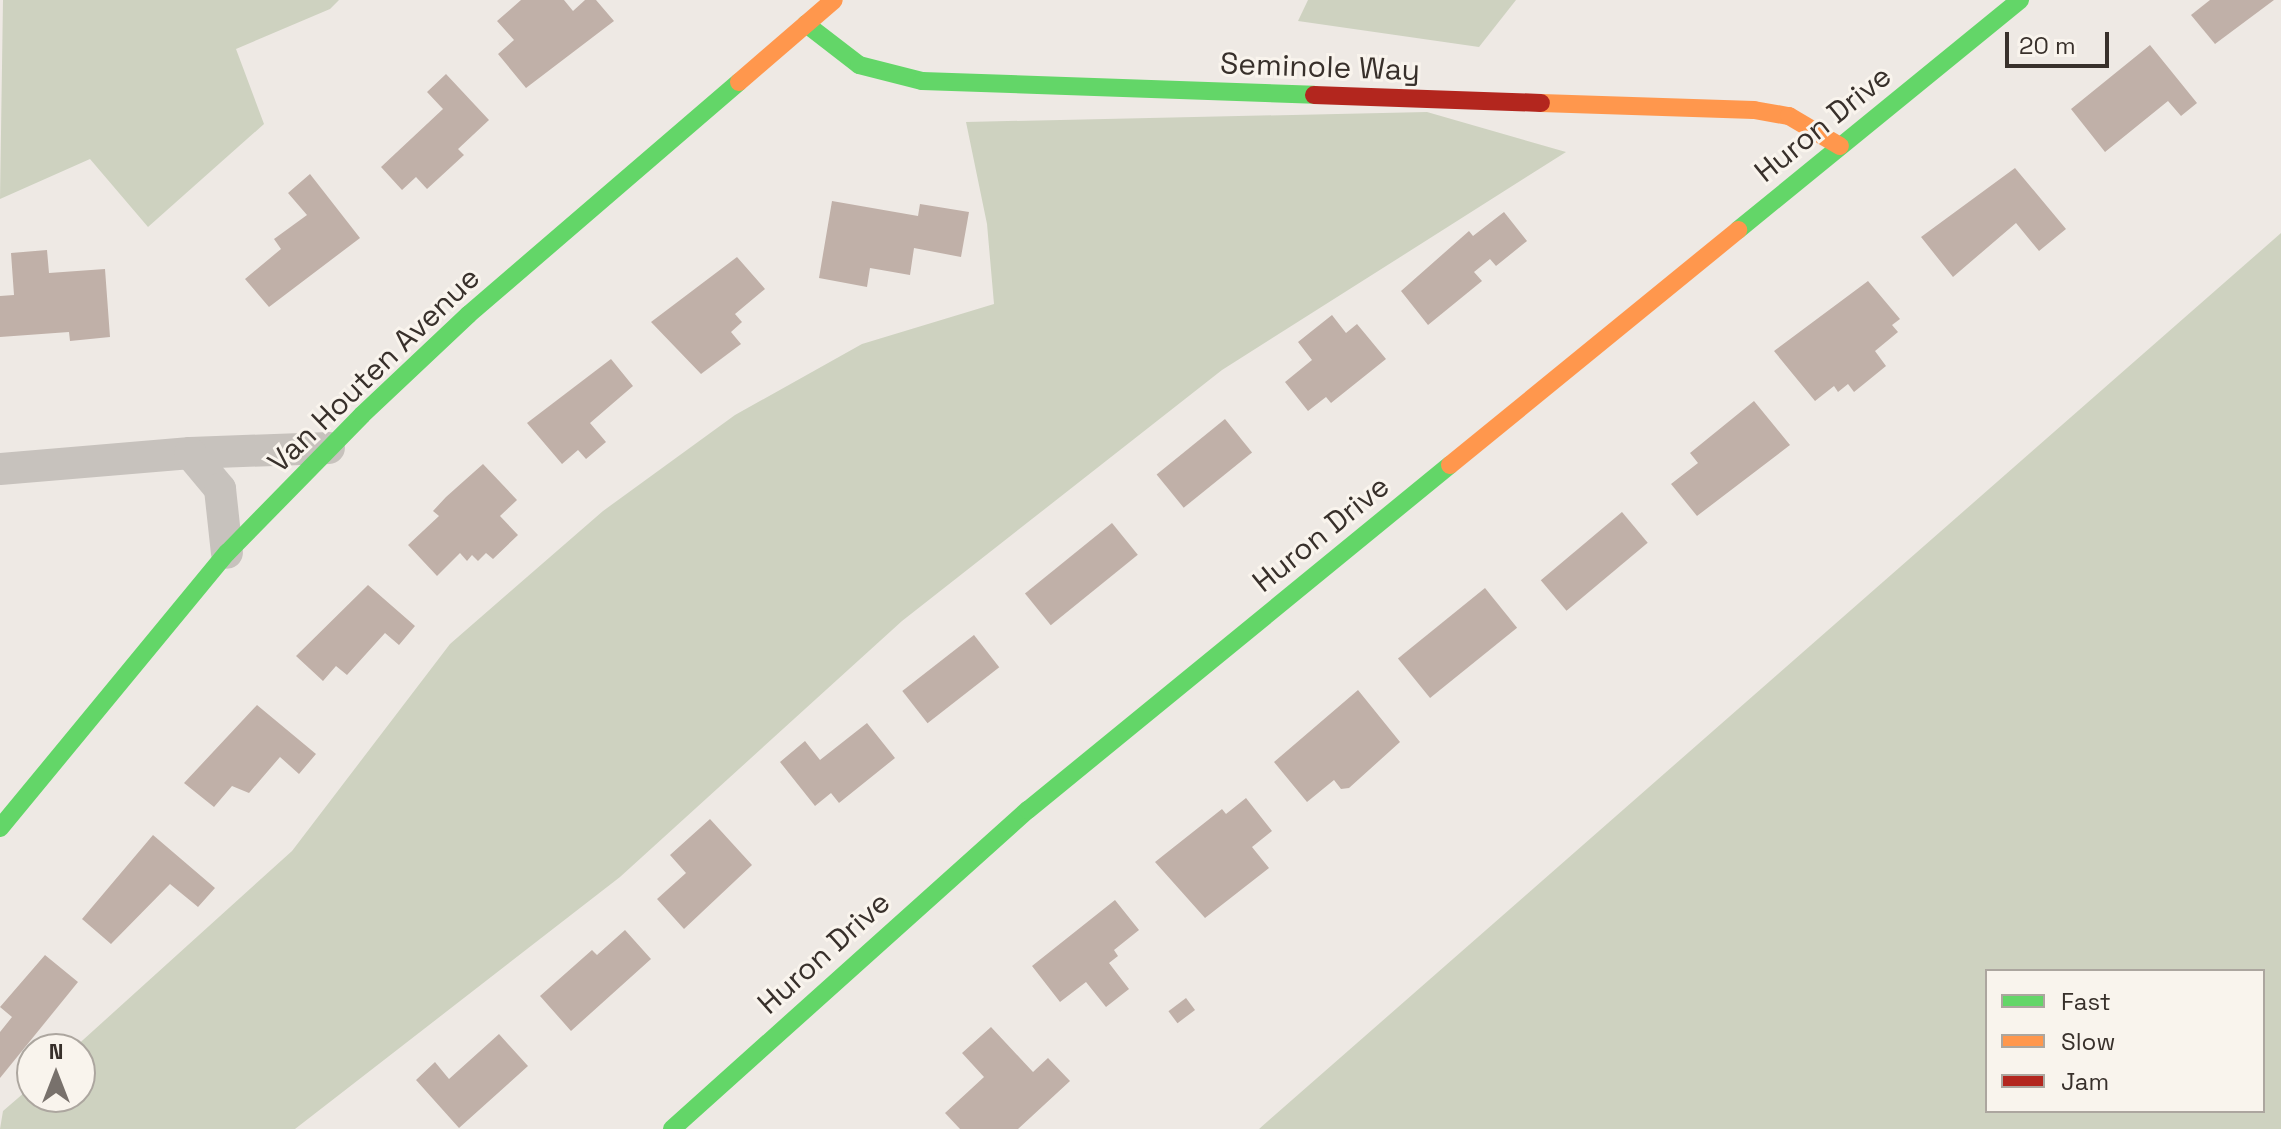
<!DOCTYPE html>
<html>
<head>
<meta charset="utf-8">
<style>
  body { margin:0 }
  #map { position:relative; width:2281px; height:1129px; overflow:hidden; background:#eee9e4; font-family:"Space Grotesk",sans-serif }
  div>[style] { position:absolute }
  .green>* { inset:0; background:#ced2c0 }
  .building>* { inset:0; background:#c0b0a8; transform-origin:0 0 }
  .street>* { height:32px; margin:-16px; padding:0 16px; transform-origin:16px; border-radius:16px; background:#c7c2bd }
  .fast>* { height:18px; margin:-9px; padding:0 9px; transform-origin:9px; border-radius:9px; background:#63d668 }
  .slow>* { height:18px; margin:-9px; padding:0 9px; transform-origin:9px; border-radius:9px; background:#ff974d }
  .jam>* { height:18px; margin:-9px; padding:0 9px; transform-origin:9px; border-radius:9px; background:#b3261e }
  span { translate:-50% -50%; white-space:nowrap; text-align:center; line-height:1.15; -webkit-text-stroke:6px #f9f4ed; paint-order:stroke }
  .street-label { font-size:30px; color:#38302b }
  .legend { position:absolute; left:1985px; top:969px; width:280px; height:144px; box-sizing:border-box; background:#f9f4ed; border:2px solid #aca69f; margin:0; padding:10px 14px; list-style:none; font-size:24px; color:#38302b }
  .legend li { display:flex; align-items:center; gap:16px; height:40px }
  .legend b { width:40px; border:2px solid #aca69f }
  .north { position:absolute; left:16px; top:1033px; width:80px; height:80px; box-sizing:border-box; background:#f9f4ed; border:2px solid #aca69f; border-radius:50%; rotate:0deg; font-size:22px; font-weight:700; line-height:32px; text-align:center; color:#38302b }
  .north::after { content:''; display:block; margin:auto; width:28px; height:36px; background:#78716c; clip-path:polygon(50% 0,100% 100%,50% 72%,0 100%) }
  .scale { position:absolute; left:2005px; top:32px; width:104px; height:36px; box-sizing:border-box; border:4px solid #38302b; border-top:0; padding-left:10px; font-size:24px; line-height:28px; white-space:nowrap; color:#38302b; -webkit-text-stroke:6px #f9f4ed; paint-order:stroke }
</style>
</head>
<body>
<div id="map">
  <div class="green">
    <div style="clip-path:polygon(3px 0,339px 0,330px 9px,236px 49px,264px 124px,148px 227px,90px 159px,0 199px)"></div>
    <div style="clip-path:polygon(1308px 0,1516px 0,1479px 47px,1298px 21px)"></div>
    <div style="clip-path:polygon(1427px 112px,1566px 152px,1222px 370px,902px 621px,620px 877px,295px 1129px,0 1129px,3px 1111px,32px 1086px,32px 1097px,80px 1097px,80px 1049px,73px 1049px,292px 851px,450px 644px,603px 511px,735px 415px,862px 344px,994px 304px,987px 224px,966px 122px)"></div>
    <div style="clip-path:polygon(evenodd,2281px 233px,2281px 1129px,1259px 1129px,2281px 233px,2263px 971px,2263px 1111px,1987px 1111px,1987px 971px,2263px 971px)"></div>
  </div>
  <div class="building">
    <div style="clip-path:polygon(521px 0,564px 0,573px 11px,585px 0,596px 0,614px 21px,526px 88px,498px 54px,514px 40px,497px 21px)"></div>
    <div style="clip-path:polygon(2210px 0,2274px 0,2215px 44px,2191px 15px)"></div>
    <div style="clip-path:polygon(2150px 45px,2197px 103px,2181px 116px,2168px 101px,2105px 152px,2071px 109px)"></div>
    <div style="clip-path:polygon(446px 74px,489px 120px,458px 149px,464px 155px,427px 189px,416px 177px,402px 190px,381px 167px,443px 109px,427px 92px)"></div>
    <div style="clip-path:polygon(2015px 168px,2066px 229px,2039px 251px,2016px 223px,1953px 277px,1921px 237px)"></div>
    <div style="clip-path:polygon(310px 174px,360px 238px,269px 307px,245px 279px,281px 249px,274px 239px,307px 215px,288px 193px)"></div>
    <div style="clip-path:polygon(832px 201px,918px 216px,920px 204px,969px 212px,961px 257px,914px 248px,910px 275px,870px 268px,867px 287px,819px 278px)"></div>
    <div style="clip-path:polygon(1504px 212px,1527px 241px,1496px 266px,1490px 259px,1474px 272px,1482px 281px,1428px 325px,1401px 291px,1469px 231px,1473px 236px)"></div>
    <div style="clip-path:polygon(47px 250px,49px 273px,105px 269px,110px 337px,70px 341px,69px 332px,0 337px,0 296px,14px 295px,11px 253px)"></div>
    <div style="clip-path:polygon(737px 257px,765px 289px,735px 314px,742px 322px,731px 332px,741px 344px,701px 374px,651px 322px)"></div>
    <div style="clip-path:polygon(1868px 281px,1900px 319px,1892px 325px,1898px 332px,1875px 351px,1886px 366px,1854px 392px,1848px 384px,1838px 392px,1834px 386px,1815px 401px,1774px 351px)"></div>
    <div style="clip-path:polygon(1332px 315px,1346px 333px,1357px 324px,1386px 359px,1331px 403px,1326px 397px,1308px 411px,1285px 382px,1312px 360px,1298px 342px)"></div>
    <div style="clip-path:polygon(611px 359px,633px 386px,590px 423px,606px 442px,586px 459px,578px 450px,562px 464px,527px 423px)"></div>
    <div style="clip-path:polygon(1754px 401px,1790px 445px,1697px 516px,1671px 484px,1698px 463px,1690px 453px)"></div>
    <div style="left:1225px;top:419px;width:43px;height:88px;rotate:51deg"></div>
    <div style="clip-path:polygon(483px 464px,517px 500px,500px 516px,518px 535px,493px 559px,486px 553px,478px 561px,472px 555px,467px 561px,460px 553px,437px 576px,408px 545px,439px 516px,433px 511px,446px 497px)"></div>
    <div style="left:1622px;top:512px;width:40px;height:106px;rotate:50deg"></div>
    <div style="left:1112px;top:523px;width:41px;height:112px;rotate:51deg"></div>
    <div style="clip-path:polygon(368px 585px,415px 626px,399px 645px,385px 633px,347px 675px,336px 666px,323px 681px,296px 656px)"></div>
    <div style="left:1485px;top:588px;width:51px;height:112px;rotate:51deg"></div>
    <div style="left:974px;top:635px;width:41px;height:91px;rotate:52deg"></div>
    <div style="clip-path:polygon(1358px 690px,1400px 742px,1349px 788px,1341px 789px,1334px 780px,1307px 802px,1274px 762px)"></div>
    <div style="clip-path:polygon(257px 705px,316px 754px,299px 774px,280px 757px,249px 793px,232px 786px,214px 807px,184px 783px)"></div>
    <div style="clip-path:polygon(867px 723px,895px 758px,839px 803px,831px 793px,815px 806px,780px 762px,805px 741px,820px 760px)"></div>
    <div style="clip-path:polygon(1246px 798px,1272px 831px,1252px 847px,1269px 868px,1205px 918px,1155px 862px,1222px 809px,1226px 814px)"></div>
    <div style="clip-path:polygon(710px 819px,752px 865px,684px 929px,657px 899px,686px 873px,670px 855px)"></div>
    <div style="clip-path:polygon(153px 835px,215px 888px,198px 907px,170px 884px,111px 944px,82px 919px)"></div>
    <div style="clip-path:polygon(1115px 900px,1139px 930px,1114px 950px,1118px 956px,1109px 963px,1129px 989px,1106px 1007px,1086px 982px,1060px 1002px,1032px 966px)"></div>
    <div style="clip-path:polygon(625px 930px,651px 959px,571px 1031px,540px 996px,592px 950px,597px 955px)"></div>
    <div style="clip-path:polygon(45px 955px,78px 982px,0 1078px,0 1032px,12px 1017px,0 1007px)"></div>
    <div style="left:1186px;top:998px;width:15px;height:22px;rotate:53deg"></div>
    <div style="clip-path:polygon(991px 1027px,1033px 1072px,1048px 1058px,1070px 1081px,1018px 1129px,960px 1129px,945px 1113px,984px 1077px,962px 1053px)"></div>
    <div style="clip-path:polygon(499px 1034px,528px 1066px,459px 1128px,416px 1080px,435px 1062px,449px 1079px)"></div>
  </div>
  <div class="street">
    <div style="left:190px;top:453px;width:139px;rotate:-2.1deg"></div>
    <div style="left:0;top:469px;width:191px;rotate:-4.8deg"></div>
    <div style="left:190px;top:453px;width:47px;rotate:50.2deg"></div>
    <div style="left:220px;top:489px;width:64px;rotate:83.8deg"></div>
  </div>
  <div class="fast">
    <div style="left:806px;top:24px;width:67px;rotate:37.7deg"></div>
    <div style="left:859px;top:65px;width:65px;rotate:14.3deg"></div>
    <div style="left:922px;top:81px;width:392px;rotate:2deg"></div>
    <div style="left:1738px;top:230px;width:364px;rotate:-39.2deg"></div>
    <div style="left:0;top:828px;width:357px;rotate:-50.5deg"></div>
    <div style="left:227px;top:553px;width:193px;rotate:-45.6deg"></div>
    <div style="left:362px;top:415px;width:146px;rotate:-43.3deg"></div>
    <div style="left:468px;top:315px;width:357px;rotate:-40.7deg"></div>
    <div style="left:672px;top:1129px;width:478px;rotate:-41.9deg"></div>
    <div style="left:1028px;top:810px;width:545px;rotate:-39.27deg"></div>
  </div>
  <div class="slow">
    <div style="left:739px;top:82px;width:125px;rotate:-40.8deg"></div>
    <div style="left:1541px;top:103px;width:213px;rotate:1.9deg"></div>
    <div style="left:1754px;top:110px;width:36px;rotate:10deg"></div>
    <div style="left:1789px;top:116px;width:59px;rotate:30.5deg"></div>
    <div style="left:1450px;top:465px;width:372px;rotate:-39.2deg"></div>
  </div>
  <div class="jam">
    <div style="left:1314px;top:95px;width:227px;rotate:2deg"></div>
  </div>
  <div class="street-label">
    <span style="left:1320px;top:67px;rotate:2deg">Seminole Way</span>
    <span style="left:1823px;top:124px;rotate:-39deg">Huron Drive</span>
    <span style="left:374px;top:370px;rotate:-44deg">Van Houten Avenue</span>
    <span style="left:1321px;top:534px;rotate:-39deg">Huron Drive</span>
    <span style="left:824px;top:953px;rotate:-42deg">Huron Drive</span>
  </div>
  <ul class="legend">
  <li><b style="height:10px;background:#63d668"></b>Fast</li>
  <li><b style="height:10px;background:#ff974d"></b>Slow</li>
  <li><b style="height:10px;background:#b3261e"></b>Jam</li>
  </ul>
  <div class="north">N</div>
  <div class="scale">20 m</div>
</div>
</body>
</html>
